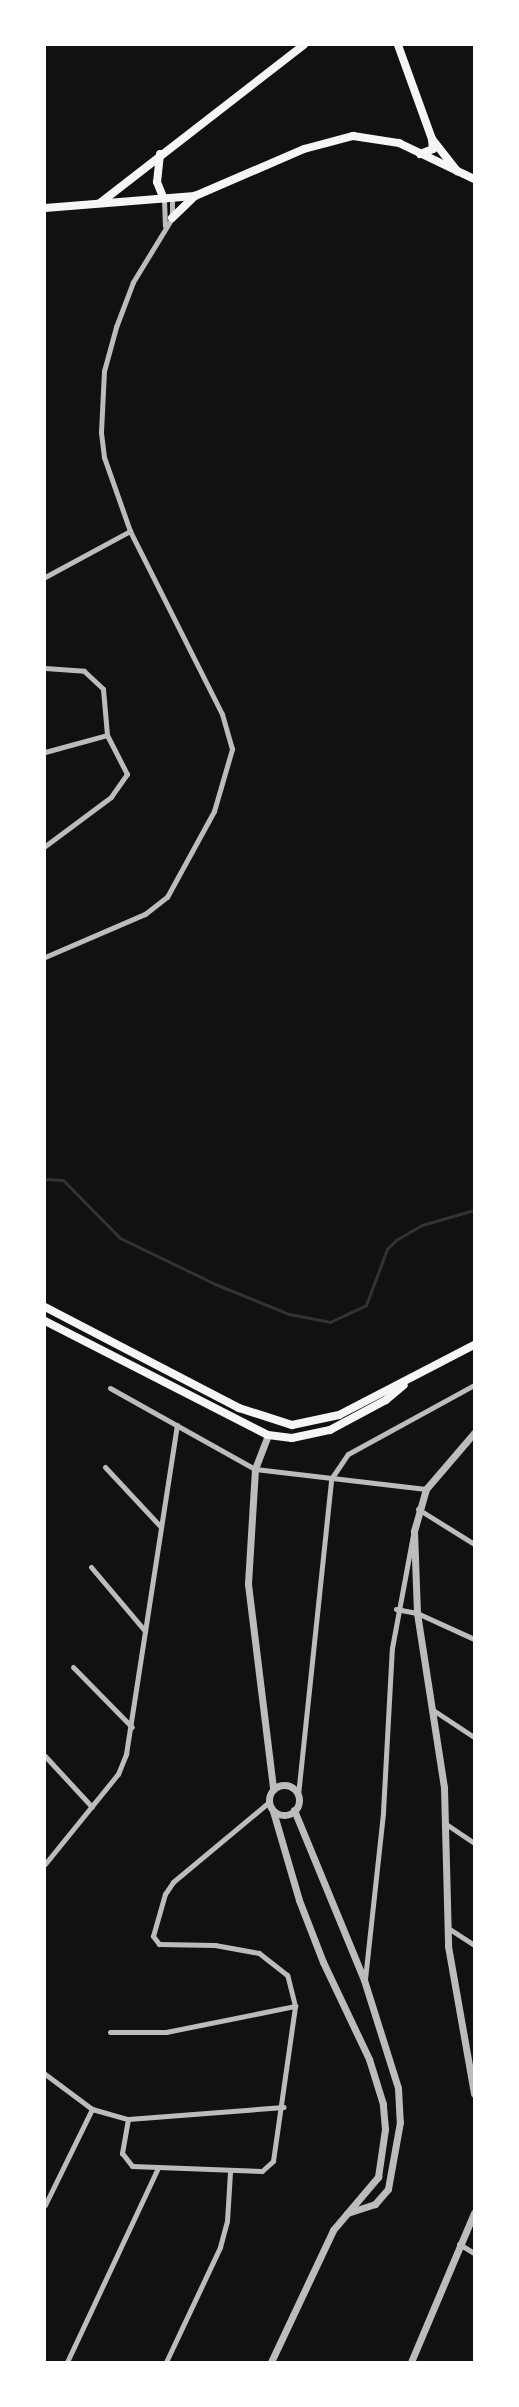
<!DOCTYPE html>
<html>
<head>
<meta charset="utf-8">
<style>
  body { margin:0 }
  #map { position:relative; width:519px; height:2407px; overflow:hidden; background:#111; font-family:Cabin,sans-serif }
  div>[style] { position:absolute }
  .stream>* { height:3px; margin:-1.5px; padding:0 1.5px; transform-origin:1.5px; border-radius:1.5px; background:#333 }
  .minor>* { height:5px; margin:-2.5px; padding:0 2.5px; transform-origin:2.5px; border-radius:2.5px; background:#bcbcbc }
  .tertiary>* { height:7px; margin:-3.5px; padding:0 3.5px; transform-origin:3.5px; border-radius:3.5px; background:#bcbcbc }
  .tertiary>.ring { margin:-3.5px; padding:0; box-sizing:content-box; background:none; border:7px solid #bcbcbc; border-radius:50% }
  .secondary>* { height:8px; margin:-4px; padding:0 4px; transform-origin:4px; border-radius:4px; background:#f5f5f5 }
  .primary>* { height:8px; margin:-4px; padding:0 4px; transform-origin:4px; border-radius:4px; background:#f5f5f5 }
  span { translate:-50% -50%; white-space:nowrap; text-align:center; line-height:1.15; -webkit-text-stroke:6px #fff; paint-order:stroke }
  .frame { position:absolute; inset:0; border:46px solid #fff; pointer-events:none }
</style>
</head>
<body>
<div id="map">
  <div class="stream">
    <div style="left:45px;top:1179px;width:18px;rotate:3deg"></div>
    <div style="left:63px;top:1180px;width:81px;rotate:45.5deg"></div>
    <div style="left:120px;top:1238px;width:106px;rotate:25.8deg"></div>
    <div style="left:215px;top:1284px;width:80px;rotate:22.1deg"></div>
    <div style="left:289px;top:1314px;width:42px;rotate:11deg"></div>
    <div style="left:330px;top:1322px;width:40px;rotate:-25deg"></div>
    <div style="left:366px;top:1305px;width:60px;rotate:-69.4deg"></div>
    <div style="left:387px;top:1249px;width:13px;rotate:-45deg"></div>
    <div style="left:396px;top:1240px;width:30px;rotate:-30deg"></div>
    <div style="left:422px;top:1225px;width:54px;rotate:-16.1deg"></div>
  </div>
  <div class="minor">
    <div style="left:164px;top:199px;width:27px;rotate:88deg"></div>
    <div style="left:45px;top:577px;width:97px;rotate:-28.4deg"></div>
    <div style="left:45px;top:668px;width:39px;rotate:4deg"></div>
    <div style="left:84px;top:671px;width:26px;rotate:43deg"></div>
    <div style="left:103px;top:689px;width:46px;rotate:85deg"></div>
    <div style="left:107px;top:735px;width:44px;rotate:62.9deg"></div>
    <div style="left:127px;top:774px;width:28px;rotate:125deg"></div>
    <div style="left:111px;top:797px;width:82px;rotate:143.4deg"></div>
    <div style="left:45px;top:752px;width:64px;rotate:-15.3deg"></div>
    <div style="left:45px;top:957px;width:109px;rotate:-23.3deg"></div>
    <div style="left:145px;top:914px;width:28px;rotate:-38deg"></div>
    <div style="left:167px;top:897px;width:98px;rotate:-61.3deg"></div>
    <div style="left:214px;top:811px;width:65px;rotate:-73.8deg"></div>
    <div style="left:232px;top:749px;width:36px;rotate:-106deg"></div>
    <div style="left:222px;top:714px;width:205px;rotate:-116.7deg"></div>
    <div style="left:130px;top:531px;width:78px;rotate:-109.4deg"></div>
    <div style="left:104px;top:457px;width:25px;rotate:-97deg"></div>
    <div style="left:101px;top:432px;width:61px;rotate:-87.2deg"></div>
    <div style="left:104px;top:371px;width:46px;rotate:-74.7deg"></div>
    <div style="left:116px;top:327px;width:48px;rotate:-69.3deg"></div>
    <div style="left:133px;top:282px;width:75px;rotate:-58.6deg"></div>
    <div style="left:172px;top:218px;width:20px;rotate:-90deg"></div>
    <div style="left:110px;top:1388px;width:166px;rotate:29.2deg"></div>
    <div style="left:255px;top:1469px;width:172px;rotate:6.7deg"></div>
    <div style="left:105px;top:1467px;width:82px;rotate:47deg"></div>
    <div style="left:418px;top:1509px;width:66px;rotate:32deg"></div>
    <div style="left:91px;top:1567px;width:84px;rotate:49.8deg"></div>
    <div style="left:396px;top:1609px;width:21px;rotate:11deg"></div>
    <div style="left:417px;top:1613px;width:63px;rotate:24.5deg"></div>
    <div style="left:73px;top:1667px;width:84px;rotate:45.5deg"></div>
    <div style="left:433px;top:1710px;width:49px;rotate:33.4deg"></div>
    <div style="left:45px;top:1756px;width:69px;rotate:47.3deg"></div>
    <div style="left:298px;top:1795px;width:318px;rotate:-84deg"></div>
    <div style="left:331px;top:1479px;width:30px;rotate:-56deg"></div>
    <div style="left:348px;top:1454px;width:144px;rotate:-28.7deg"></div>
    <div style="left:446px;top:1824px;width:34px;rotate:34deg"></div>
    <div style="left:45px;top:1864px;width:116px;rotate:-51deg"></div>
    <div style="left:118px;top:1774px;width:22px;rotate:-68deg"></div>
    <div style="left:126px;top:1754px;width:333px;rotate:-81.2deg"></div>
    <div style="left:448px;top:1928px;width:31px;rotate:33deg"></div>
    <div style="left:365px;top:1979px;width:168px;rotate:-83.8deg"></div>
    <div style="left:383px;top:1812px;width:164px;rotate:-86.9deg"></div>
    <div style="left:392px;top:1648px;width:115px;rotate:-79.5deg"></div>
    <div style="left:110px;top:2032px;width:56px"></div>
    <div style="left:166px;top:2032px;width:132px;rotate:-11.4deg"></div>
    <div style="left:45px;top:2074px;width:59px;rotate:36.7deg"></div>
    <div style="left:92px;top:2109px;width:37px;rotate:16deg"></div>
    <div style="left:128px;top:2119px;width:156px;rotate:-4.4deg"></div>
    <div style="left:128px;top:2119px;width:35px;rotate:100deg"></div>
    <div style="left:122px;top:2153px;width:16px;rotate:52deg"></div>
    <div style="left:132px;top:2166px;width:130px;rotate:2.2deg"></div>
    <div style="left:262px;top:2171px;width:15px;rotate:-42deg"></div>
    <div style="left:273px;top:2161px;width:157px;rotate:-81.9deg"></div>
    <div style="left:295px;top:2006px;width:32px;rotate:-104deg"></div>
    <div style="left:287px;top:1975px;width:36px;rotate:-142deg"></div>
    <div style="left:259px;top:1953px;width:45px;rotate:-169.7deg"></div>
    <div style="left:215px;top:1945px;width:56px;rotate:-179deg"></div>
    <div style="left:159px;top:1944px;width:10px;rotate:-127deg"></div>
    <div style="left:153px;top:1936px;width:44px;rotate:-74.1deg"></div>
    <div style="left:165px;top:1894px;width:14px;rotate:-56deg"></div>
    <div style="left:173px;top:1882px;width:125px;rotate:-39.8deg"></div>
    <div style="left:45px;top:2205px;width:107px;rotate:-63.9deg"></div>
    <div style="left:459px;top:2244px;width:17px;rotate:31deg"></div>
    <div style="left:67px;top:2362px;width:212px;rotate:-64.9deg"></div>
    <div style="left:166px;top:2362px;width:127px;rotate:-64.8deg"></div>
    <div style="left:220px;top:2247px;width:27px;rotate:-75deg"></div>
    <div style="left:227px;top:2221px;width:49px;rotate:-86.5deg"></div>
  </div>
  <div class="tertiary">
    <div style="left:474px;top:1433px;width:74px;rotate:130.6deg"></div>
    <div style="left:426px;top:1489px;width:44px;rotate:105.9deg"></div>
    <div style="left:414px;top:1531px;width:82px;rotate:87.9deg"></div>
    <div style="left:417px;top:1613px;width:177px;rotate:81.2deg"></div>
    <div style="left:444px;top:1788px;width:158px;rotate:88.5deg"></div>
    <div style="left:448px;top:1946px;width:150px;rotate:80deg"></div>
    <div style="left:268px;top:1435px;width:36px;rotate:111deg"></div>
    <div style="left:255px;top:1469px;width:115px;rotate:93.5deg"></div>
    <div style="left:248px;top:1584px;width:207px;rotate:83deg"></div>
    <div class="ring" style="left:269px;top:1785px;width:23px;height:23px"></div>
    <div style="left:294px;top:1810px;width:184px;rotate:67.6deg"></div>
    <div style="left:364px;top:1980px;width:113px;rotate:72.5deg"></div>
    <div style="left:398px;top:2088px;width:34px;rotate:87deg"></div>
    <div style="left:400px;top:2122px;width:68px;rotate:100.2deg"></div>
    <div style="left:388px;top:2189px;width:20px;rotate:131deg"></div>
    <div style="left:375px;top:2204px;width:29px;rotate:162deg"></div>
    <div style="left:271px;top:2362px;width:146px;rotate:-64.8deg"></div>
    <div style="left:333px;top:2230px;width:70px;rotate:-49.7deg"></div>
    <div style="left:378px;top:2177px;width:49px;rotate:-81.7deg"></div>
    <div style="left:385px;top:2129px;width:25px;rotate:-95deg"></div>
    <div style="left:383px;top:2104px;width:47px;rotate:-107.3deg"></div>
    <div style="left:369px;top:2059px;width:107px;rotate:-115.4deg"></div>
    <div style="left:323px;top:1962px;width:66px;rotate:-111.2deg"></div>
    <div style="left:299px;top:1900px;width:93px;rotate:-106.3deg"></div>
    <div style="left:411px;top:2362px;width:162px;rotate:-67.1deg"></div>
  </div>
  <div class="secondary">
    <div style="left:398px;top:45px;width:100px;rotate:70.1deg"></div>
    <div style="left:432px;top:139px;width:41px;rotate:52deg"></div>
    <div style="left:160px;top:154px;width:28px;rotate:96deg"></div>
    <div style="left:157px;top:182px;width:18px;rotate:68deg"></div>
    <div style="left:420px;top:154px;width:14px;rotate:-21deg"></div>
    <div style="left:433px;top:149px;width:10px;rotate:-96deg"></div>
    <div style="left:100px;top:203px;width:258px;rotate:-37.8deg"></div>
    <div style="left:45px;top:208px;width:150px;rotate:-4.6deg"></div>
    <div style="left:195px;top:196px;width:119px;rotate:-23.3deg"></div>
    <div style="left:304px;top:149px;width:51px;rotate:-14.9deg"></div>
    <div style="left:353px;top:136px;width:47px;rotate:8.7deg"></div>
    <div style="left:399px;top:143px;width:83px;rotate:25.6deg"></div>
    <div style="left:172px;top:218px;width:32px;rotate:-44deg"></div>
  </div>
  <div class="primary">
    <div style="left:45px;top:1307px;width:219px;rotate:27.5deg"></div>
    <div style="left:239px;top:1408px;width:56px;rotate:17.8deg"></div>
    <div style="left:292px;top:1425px;width:48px;rotate:-12deg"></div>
    <div style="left:339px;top:1415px;width:152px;rotate:-27.4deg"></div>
    <div style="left:45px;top:1321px;width:250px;rotate:27.1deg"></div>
    <div style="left:268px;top:1435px;width:24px;rotate:7deg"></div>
    <div style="left:292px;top:1438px;width:39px;rotate:-12deg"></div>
    <div style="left:330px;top:1430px;width:64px;rotate:-28.2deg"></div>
    <div style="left:386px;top:1400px;width:23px;rotate:-40deg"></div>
  </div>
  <div class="frame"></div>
</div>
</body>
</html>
